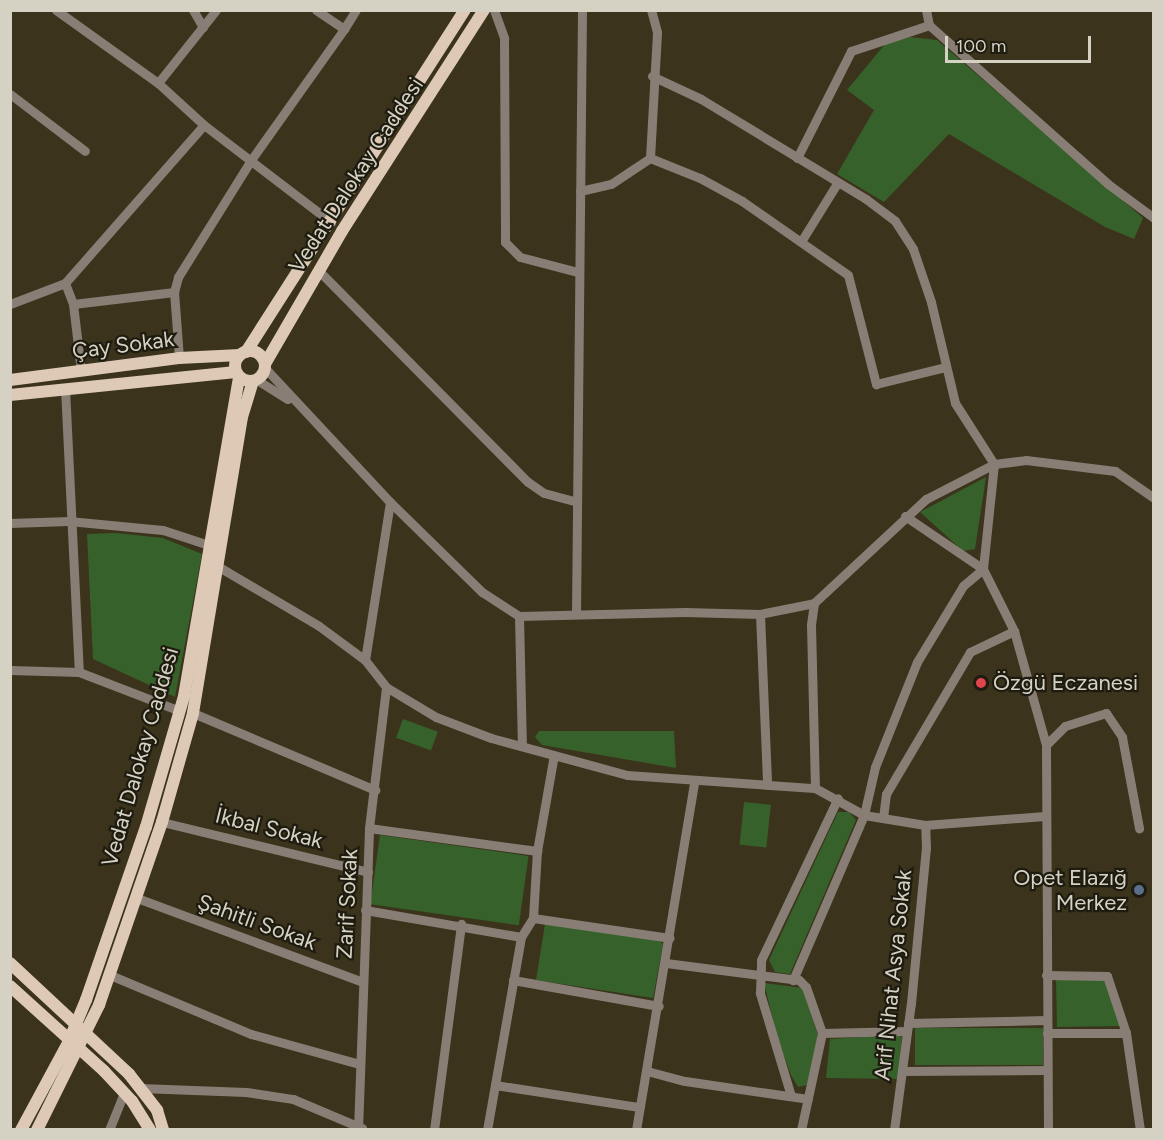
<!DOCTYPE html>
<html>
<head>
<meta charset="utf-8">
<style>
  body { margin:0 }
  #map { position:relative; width:1164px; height:1140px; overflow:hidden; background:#3b331b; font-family:Figtree,sans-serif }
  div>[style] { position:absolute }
  .green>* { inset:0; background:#37612b; transform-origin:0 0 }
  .minor>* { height:9px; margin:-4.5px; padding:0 4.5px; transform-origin:4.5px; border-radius:4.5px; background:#887e75 }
  .major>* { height:12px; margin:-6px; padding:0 6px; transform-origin:6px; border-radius:6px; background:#ddc9b6 }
  .major>.ring { margin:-6px; padding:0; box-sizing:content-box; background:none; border:12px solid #ddc9b6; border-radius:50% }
  .dots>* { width:16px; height:16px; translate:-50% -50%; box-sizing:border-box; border:3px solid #1e1b10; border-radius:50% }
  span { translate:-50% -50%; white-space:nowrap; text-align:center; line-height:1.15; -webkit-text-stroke:4.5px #1e1b10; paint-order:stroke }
  .street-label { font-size:22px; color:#d6d2c3 }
  .poi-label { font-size:22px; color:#d6d2c3 }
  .left { translate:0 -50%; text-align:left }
  .right { translate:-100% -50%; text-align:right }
  .frame { position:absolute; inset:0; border:12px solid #d6d2c3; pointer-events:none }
  .scale { position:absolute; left:945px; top:36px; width:146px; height:27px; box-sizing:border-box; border:3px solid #d6d2c3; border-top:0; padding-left:8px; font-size:18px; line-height:21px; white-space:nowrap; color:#d6d2c3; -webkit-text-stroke:4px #1e1b10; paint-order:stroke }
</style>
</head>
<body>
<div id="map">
  <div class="green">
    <div style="clip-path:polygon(910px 37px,937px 40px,1143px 218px,1134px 239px,1105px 227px,949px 134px,884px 202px,837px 174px,874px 110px,847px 90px,886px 43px)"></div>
    <div style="clip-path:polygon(986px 477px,975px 549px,963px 551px,920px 512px)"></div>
    <div style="clip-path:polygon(116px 533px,163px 538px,202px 554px,175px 697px,93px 659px,87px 534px)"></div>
    <div style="left:403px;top:719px;width:37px;height:20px;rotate:20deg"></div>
    <div style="clip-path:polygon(539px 731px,674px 731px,676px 768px,542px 745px,535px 737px)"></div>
    <div style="left:744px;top:802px;width:27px;height:43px;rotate:6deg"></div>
    <div style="clip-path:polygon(838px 812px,849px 812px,856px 820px,790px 974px,775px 972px,769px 960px)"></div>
    <div style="left:380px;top:835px;width:150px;height:70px;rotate:8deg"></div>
    <div style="clip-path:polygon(545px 924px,659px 940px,663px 944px,653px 998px,536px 980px)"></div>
    <div style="clip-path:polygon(1104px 976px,1122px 1026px,1057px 1027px,1056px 978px)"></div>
    <div style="clip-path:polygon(764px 983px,803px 988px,818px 1036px,807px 1085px,798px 1087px,791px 1075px,777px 1037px)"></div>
    <div style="left:1043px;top:1028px;width:37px;height:128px;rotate:90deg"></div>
    <div style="clip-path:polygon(896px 1035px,902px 1037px,898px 1079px,826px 1078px,830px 1039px)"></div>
  </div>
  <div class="minor">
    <div style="left:56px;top:10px;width:125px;rotate:35.6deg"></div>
    <div style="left:158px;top:83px;width:62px;rotate:42.4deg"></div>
    <div style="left:204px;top:125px;width:160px;rotate:37.4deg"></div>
    <div style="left:193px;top:10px;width:20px;rotate:60deg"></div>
    <div style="left:316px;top:10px;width:34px;rotate:34deg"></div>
    <div style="left:344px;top:29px;width:22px;rotate:-58deg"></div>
    <div style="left:494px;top:10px;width:30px;rotate:70deg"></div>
    <div style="left:504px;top:38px;width:204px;rotate:89.7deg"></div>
    <div style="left:505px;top:242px;width:21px;rotate:45deg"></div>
    <div style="left:520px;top:257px;width:60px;rotate:14.5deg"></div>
    <div style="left:926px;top:10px;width:15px;rotate:79deg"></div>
    <div style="left:929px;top:25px;width:239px;rotate:41.6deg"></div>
    <div style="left:1108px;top:184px;width:57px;rotate:36.5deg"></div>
    <div style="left:652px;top:76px;width:54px;rotate:25.1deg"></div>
    <div style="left:701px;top:99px;width:193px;rotate:31.2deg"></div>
    <div style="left:866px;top:199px;width:36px;rotate:37deg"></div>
    <div style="left:895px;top:221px;width:33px;rotate:57deg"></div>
    <div style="left:913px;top:249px;width:56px;rotate:71.2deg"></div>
    <div style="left:931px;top:302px;width:104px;rotate:76.6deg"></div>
    <div style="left:955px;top:403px;width:72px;rotate:57.4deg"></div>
    <div style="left:994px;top:464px;width:106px;rotate:96deg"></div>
    <div style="left:983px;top:569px;width:26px;rotate:140deg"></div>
    <div style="left:963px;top:586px;width:89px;rotate:121.2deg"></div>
    <div style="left:917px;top:662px;width:113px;rotate:111.8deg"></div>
    <div style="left:875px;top:767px;width:49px;rotate:102.9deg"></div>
    <div style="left:864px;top:815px;width:180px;rotate:113.3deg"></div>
    <div style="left:158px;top:83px;width:93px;rotate:-51.5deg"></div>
    <div style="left:10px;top:94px;width:94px;rotate:37.2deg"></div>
    <div style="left:650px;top:158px;width:126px;rotate:-86.8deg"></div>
    <div style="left:657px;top:32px;width:23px;rotate:-105deg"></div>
    <div style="left:797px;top:158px;width:120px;rotate:-63.2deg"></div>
    <div style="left:851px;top:51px;width:82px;rotate:-18.4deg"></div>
    <div style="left:580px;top:191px;width:32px;rotate:-13deg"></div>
    <div style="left:611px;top:184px;width:47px;rotate:-33.7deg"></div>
    <div style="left:650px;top:158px;width:54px;rotate:21.8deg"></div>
    <div style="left:700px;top:178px;width:48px;rotate:28.7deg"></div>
    <div style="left:742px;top:201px;width:129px;rotate:34.9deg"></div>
    <div style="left:848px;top:275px;width:113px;rotate:75.6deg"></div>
    <div style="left:876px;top:384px;width:72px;rotate:-13.7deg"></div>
    <div style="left:802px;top:240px;width:68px;rotate:-58.2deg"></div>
    <div style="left:318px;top:270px;width:298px;rotate:45.3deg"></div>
    <div style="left:528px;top:482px;width:19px;rotate:35deg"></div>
    <div style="left:544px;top:493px;width:31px;rotate:15deg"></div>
    <div style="left:65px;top:283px;width:210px;rotate:-48.7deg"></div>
    <div style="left:10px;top:304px;width:59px;rotate:-20.9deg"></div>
    <div style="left:65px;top:283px;width:22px;rotate:69deg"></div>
    <div style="left:73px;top:304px;width:102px;rotate:-6.8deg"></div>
    <div style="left:73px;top:304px;width:67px;rotate:83.2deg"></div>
    <div style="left:179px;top:358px;width:66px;rotate:-94.3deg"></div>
    <div style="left:174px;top:292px;width:16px;rotate:-75deg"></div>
    <div style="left:178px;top:277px;width:138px;rotate:-58deg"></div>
    <div style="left:251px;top:160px;width:161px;rotate:-54.6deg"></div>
    <div style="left:265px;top:368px;width:183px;rotate:47deg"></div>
    <div style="left:390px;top:502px;width:129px;rotate:44.4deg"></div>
    <div style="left:482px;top:592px;width:44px;rotate:33deg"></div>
    <div style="left:519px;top:616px;width:166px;rotate:-1.4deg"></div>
    <div style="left:685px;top:612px;width:75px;rotate:1.5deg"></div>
    <div style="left:760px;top:614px;width:55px;rotate:-11.5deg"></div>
    <div style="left:814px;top:603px;width:153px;rotate:-42.9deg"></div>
    <div style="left:926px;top:499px;width:76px;rotate:-27.2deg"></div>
    <div style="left:994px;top:464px;width:32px;rotate:-7deg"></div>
    <div style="left:1026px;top:460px;width:90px;rotate:7deg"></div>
    <div style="left:1115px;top:471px;width:47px;rotate:34.7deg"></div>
    <div style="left:257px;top:380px;width:36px;rotate:32deg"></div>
    <div style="left:65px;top:388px;width:284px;rotate:87.2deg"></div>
    <div style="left:905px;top:516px;width:94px;rotate:34.2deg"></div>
    <div style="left:983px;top:569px;width:69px;rotate:63.4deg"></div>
    <div style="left:1014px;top:631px;width:118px;rotate:74.3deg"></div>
    <div style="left:10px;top:523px;width:59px;rotate:-1.9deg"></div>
    <div style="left:69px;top:521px;width:94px;rotate:5.5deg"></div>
    <div style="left:163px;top:530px;width:48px;rotate:18.1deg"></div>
    <div style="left:219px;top:567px;width:116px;rotate:30.5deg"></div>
    <div style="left:319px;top:626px;width:57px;rotate:36.5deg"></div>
    <div style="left:365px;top:660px;width:34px;rotate:52deg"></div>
    <div style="left:386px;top:687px;width:58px;rotate:31deg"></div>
    <div style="left:436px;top:717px;width:59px;rotate:20.9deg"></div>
    <div style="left:491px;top:738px;width:141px;rotate:15.2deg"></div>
    <div style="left:627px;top:775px;width:188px;rotate:4deg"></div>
    <div style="left:815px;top:788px;width:56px;rotate:28.9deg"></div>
    <div style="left:864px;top:815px;width:62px;rotate:9.3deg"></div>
    <div style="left:925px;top:825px;width:120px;rotate:-4.3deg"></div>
    <div style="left:814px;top:603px;width:22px;rotate:98deg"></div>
    <div style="left:811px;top:625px;width:163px;rotate:88.6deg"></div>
    <div style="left:576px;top:614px;width:604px;rotate:-89.43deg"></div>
    <div style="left:760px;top:614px;width:169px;rotate:87.6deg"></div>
    <div style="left:519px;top:616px;width:130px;rotate:88.7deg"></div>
    <div style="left:365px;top:660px;width:160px;rotate:-81deg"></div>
    <div style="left:10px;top:670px;width:69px;rotate:1.7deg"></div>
    <div style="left:79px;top:672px;width:108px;rotate:21.1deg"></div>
    <div style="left:193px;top:713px;width:198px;rotate:22.9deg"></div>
    <div style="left:883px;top:818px;width:24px;rotate:-83deg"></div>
    <div style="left:886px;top:794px;width:165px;rotate:-59.4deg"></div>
    <div style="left:970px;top:652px;width:49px;rotate:-25.5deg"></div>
    <div style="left:162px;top:822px;width:212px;rotate:13.6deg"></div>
    <div style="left:369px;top:828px;width:170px;rotate:7.8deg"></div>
    <div style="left:137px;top:898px;width:241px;rotate:20.4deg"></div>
    <div style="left:365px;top:910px;width:158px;rotate:9.8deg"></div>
    <div style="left:533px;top:918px;width:138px;rotate:8.3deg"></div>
    <div style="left:666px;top:963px;width:134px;rotate:7.3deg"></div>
    <div style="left:799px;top:980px;width:10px;rotate:45deg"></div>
    <div style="left:806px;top:987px;width:49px;rotate:70.8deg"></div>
    <div style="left:822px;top:1033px;width:85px;rotate:-1.3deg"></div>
    <div style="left:110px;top:975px;width:153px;rotate:22.7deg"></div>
    <div style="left:251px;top:1034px;width:112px;rotate:15.5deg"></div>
    <div style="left:1046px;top:975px;width:61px;rotate:0.9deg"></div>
    <div style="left:1107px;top:976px;width:60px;rotate:71.6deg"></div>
    <div style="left:1126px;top:1033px;width:98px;rotate:81.8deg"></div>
    <div style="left:513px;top:980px;width:148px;rotate:10.1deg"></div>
    <div style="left:908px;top:1023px;width:139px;rotate:-1.2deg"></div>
    <div style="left:1047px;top:1033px;width:79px"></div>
    <div style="left:647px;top:1071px;width:39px;rotate:15deg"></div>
    <div style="left:685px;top:1081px;width:124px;rotate:8.3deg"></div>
    <div style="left:902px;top:1071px;width:145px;rotate:-0.4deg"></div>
    <div style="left:495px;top:1085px;width:146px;rotate:8.7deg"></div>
    <div style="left:140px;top:1088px;width:106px;rotate:2.2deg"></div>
    <div style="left:246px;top:1092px;width:48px;rotate:8.5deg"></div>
    <div style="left:293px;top:1099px;width:75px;rotate:22.8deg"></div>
    <div style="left:791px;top:1096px;width:108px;rotate:-106.8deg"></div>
    <div style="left:760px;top:993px;width:33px;rotate:-88deg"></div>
    <div style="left:761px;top:960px;width:179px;rotate:-64.6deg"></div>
    <div style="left:109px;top:1130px;width:40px;rotate:-68deg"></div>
    <div style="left:358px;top:1130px;width:302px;rotate:-87.9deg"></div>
    <div style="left:369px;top:828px;width:142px;rotate:-83.1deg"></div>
    <div style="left:434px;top:1130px;width:208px;rotate:-82.5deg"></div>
    <div style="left:487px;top:1130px;width:196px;rotate:-80deg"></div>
    <div style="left:521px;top:937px;width:22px;rotate:-58deg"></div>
    <div style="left:533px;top:918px;width:67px;rotate:-86.6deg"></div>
    <div style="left:537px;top:851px;width:97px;rotate:-80deg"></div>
    <div style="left:636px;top:1130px;width:353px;rotate:-80.5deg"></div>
    <div style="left:801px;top:1130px;width:99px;rotate:-77.8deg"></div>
    <div style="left:894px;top:1130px;width:128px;rotate:-82.4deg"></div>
    <div style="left:911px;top:1003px;width:156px;rotate:-84.5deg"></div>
    <div style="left:926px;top:848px;width:23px;rotate:-92deg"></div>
    <div style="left:1048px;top:1130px;width:385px;rotate:-90.3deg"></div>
    <div style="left:1046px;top:745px;width:27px;rotate:-45deg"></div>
    <div style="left:1065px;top:726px;width:43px;rotate:-17.6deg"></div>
    <div style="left:1106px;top:713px;width:29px;rotate:56deg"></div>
    <div style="left:1122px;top:737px;width:93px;rotate:79.4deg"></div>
  </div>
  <div class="major">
    <div class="ring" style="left:235px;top:351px;width:18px;height:18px"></div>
    <div style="left:246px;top:352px;width:406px;rotate:-57.4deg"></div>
    <div style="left:265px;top:364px;width:154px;rotate:-59.9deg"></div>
    <div style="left:342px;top:231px;width:263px;rotate:-57.3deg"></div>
    <div style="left:10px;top:380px;width:170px;rotate:-7.4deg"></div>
    <div style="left:179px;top:358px;width:61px;rotate:-2.8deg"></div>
    <div style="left:10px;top:395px;width:227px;rotate:-5.8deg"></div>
    <div style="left:10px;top:963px;width:163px;rotate:43deg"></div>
    <div style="left:129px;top:1074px;width:46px;rotate:52.1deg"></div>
    <div style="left:157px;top:1110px;width:21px;rotate:73deg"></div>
    <div style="left:10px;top:986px;width:127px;rotate:42.1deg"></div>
    <div style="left:104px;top:1071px;width:41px;rotate:47deg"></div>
    <div style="left:132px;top:1101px;width:34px;rotate:58deg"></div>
    <div style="left:21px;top:1130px;width:99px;rotate:-61.6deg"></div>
    <div style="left:68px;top:1043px;width:47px;rotate:-67.3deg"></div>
    <div style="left:86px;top:1000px;width:183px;rotate:-70.9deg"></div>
    <div style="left:146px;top:827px;width:136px;rotate:-73.8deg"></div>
    <div style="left:184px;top:696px;width:324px;rotate:-80.2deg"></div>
    <div style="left:37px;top:1130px;width:140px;rotate:-63.6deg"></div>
    <div style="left:99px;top:1005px;width:194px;rotate:-71deg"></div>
    <div style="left:162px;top:822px;width:113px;rotate:-74.1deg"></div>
    <div style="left:193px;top:713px;width:300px;rotate:-80.6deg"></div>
    <div style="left:242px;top:417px;width:37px;rotate:-73deg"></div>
  </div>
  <div class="dots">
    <div style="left:981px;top:683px;background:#e0444e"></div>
    <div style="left:1139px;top:890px;background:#5c6f8a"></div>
  </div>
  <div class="street-label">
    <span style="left:356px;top:175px;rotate:-57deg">Vedat Dalokay Caddesi</span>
    <span style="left:123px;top:345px;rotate:-7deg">Çay Sokak</span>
    <span style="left:140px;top:757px;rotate:-74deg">Vedat Dalokay Caddesi</span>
    <span style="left:269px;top:828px;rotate:14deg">İkbal Sokak</span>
    <span style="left:347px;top:904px;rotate:-87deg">Zarif Sokak</span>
    <span style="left:257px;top:922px;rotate:20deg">Şahitli Sokak</span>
    <span style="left:893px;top:975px;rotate:-84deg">Arif Nihat Asya Sokak</span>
  </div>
  <div class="poi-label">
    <span class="left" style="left:993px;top:683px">Özgü Eczanesi</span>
    <span class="right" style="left:1127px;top:890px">Opet Elazığ<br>Merkez</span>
  </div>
  <div class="frame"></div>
  <div class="scale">100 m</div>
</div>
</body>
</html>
